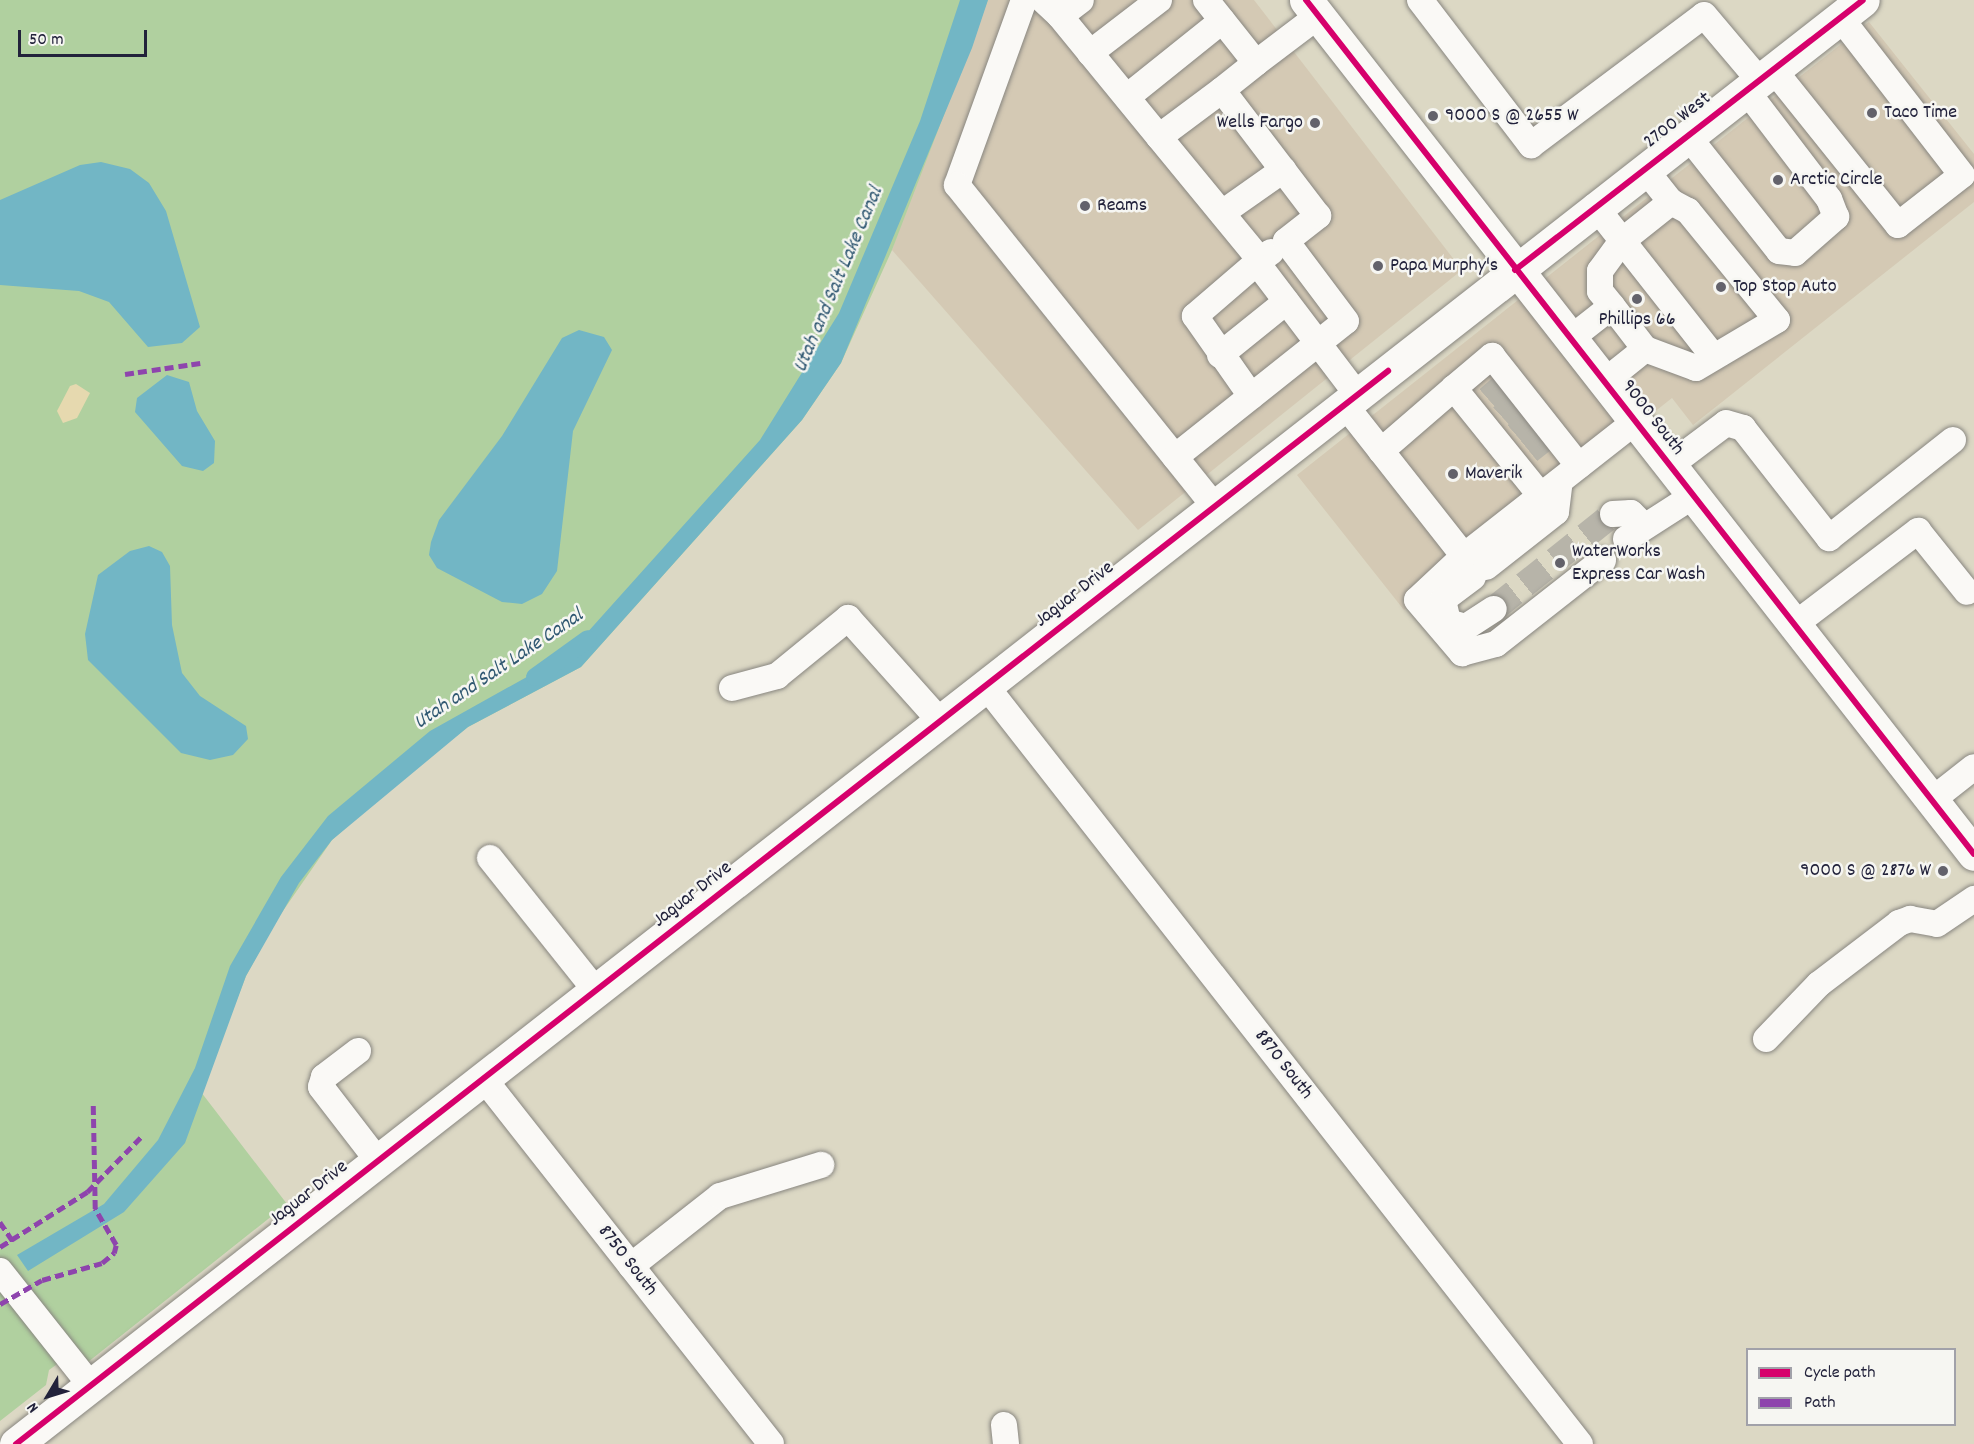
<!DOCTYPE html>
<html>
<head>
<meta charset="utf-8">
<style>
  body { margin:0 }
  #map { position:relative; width:1974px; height:1444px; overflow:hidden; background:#dcd8c4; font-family:Dekko,sans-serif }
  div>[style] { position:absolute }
  .built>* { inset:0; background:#d4c9b4 }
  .green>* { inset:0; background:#b0d09f }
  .sand>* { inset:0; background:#e6d9af }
  .water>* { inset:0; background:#72b6c5 }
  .canal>* { height:18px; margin:-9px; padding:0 9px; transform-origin:9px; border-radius:9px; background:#72b6c5 }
  .minor-tunnel>* { height:26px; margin-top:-13px; transform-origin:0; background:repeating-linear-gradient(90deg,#b7b4a9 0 26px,transparent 0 39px) }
  .roads { filter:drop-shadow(0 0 2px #888680) drop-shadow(0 0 2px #888680) }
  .minor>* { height:26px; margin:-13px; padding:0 13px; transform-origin:13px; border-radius:13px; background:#faf9f6 }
  .major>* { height:33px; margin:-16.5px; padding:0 16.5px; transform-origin:16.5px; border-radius:16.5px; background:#faf9f6 }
  .quiet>* { height:4.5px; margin-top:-2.25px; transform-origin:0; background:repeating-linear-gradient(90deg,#8e44ad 0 9px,transparent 0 13.5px) }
  .cycleway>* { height:6px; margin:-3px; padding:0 3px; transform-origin:3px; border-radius:3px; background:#d6006c }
  .dots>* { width:16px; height:16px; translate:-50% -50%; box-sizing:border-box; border:3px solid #f6f6f2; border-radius:50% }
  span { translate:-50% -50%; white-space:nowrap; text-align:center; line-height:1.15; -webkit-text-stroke:5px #f6f6f2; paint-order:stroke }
  .poi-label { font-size:20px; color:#22223b }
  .left { translate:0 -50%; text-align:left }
  .right { translate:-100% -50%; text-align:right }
  .street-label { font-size:20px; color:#22223b }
  .water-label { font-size:21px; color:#305872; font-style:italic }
  .legend { position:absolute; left:1746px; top:1348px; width:210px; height:78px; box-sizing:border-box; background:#f6f6f2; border:2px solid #a1a1a9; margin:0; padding:8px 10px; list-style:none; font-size:18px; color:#22223b }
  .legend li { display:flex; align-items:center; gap:12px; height:30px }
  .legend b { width:30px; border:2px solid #a1a1a9 }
  .north { position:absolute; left:18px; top:1366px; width:60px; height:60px; -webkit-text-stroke:4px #f6f6f2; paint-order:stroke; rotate:232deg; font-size:16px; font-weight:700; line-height:24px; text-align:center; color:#22223b }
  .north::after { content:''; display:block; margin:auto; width:21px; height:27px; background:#22223b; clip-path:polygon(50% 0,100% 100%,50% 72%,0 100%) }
  .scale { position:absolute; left:18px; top:30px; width:129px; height:27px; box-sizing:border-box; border:3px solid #22223b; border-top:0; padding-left:8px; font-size:18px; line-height:21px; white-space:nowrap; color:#22223b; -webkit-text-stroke:4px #f6f6f2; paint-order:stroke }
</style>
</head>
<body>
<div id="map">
  <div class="built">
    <div style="clip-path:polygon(972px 0,1254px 0,1462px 270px,1138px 530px,892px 250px)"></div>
    <div style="clip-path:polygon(1869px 22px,1974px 154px,1974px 202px,1693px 425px,1672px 398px,1404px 610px,1297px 475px)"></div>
  </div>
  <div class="green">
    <div style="clip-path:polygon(0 0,988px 0,892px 250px,841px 363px,802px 420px,581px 667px,468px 727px,408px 773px,332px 840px,276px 921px,246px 976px,201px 1092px,287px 1204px,88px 1362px,78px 1349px,49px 1370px,46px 1385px,0 1421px)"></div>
  </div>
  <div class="sand">
    <div style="clip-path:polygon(76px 384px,90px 393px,77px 418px,63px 423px,57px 411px,70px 386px)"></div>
  </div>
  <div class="water">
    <div style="clip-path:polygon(960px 0,988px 0,972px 48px,841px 363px,802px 420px,581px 667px,468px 727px,332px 840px,299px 883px,246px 976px,185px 1143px,124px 1212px,28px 1271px,17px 1255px,104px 1204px,158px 1140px,195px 1068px,230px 966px,281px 877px,328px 816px,430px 731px,568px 654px,760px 440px,839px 313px,920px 121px)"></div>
    <div style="clip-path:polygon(101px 162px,130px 169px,149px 183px,166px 211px,200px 327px,182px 343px,148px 347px,109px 302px,79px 291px,0 285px,0 200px,80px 165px)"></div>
    <div style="clip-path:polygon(579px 330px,604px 337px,612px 350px,573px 431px,557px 571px,542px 594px,522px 604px,502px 602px,437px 568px,429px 555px,431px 542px,439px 520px,502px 436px,562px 338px)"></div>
    <div style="clip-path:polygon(167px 375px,189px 382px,197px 411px,215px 441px,214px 463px,203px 471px,182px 466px,135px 412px,137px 398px)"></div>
    <div style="clip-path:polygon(149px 546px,162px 552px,170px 566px,172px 625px,182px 673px,200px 696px,246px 726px,248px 739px,233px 755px,210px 760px,181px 753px,88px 660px,85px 634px,98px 575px,130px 551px)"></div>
  </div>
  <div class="canal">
    <div style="left:535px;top:677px;width:65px;rotate:-35.6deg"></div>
  </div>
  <div class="minor-tunnel">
    <div style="left:1488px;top:399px;width:18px;rotate:-41deg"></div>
    <div style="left:1502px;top:417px;width:19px;rotate:-43deg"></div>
    <div style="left:1516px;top:435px;width:20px;rotate:-41deg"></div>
    <div style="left:1529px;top:451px;width:19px;rotate:-39deg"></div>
    <div style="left:1494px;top:609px;width:152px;rotate:-38.6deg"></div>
  </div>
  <div class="roads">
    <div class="minor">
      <div style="left:1024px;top:0;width:197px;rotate:109.9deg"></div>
      <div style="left:957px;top:185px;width:413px;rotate:51.3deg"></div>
      <div style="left:1043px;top:0;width:23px;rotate:43deg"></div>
      <div style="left:1060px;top:16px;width:26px;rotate:-37deg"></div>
      <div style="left:1206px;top:0;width:80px;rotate:51.6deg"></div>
      <div style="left:1256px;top:63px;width:78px;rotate:-37.2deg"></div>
      <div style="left:1420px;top:0;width:183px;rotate:52.6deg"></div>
      <div style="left:1531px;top:145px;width:216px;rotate:-36.9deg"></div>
      <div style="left:1704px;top:15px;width:85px;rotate:49.8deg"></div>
      <div style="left:1060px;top:16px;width:156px;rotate:50.7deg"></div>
      <div style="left:1159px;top:137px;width:79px;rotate:-36.7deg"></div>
      <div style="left:1090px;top:53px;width:87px;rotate:-37.5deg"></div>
      <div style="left:1773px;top:69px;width:200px;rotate:51.3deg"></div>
      <div style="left:1898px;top:225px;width:81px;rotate:-38deg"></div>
      <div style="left:1962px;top:175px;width:200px;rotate:-127.7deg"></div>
      <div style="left:1127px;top:97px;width:122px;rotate:-38.7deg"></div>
      <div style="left:1687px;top:135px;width:148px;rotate:51.6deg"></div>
      <div style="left:1779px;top:251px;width:16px;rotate:7deg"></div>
      <div style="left:1795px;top:253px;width:55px;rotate:-41.3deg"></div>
      <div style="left:1836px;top:217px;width:19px;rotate:-111deg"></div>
      <div style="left:1829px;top:199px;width:137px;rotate:-127.3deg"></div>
      <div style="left:1159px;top:137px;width:159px;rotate:50.6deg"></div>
      <div style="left:1260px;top:260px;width:86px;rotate:139.3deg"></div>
      <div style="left:1195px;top:316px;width:98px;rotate:55deg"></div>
      <div style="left:1595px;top:206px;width:192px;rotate:51.8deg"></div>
      <div style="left:1222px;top:213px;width:75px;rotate:-35.2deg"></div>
      <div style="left:1271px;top:252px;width:14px;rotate:144deg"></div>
      <div style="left:1260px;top:260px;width:8px;rotate:83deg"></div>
      <div style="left:1261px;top:268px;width:161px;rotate:52.8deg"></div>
      <div style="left:1612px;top:306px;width:19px;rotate:-129deg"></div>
      <div style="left:1600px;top:291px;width:20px;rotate:-90deg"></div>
      <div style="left:1600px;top:271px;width:37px;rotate:-54deg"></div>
      <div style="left:1622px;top:241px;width:63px;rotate:-38.5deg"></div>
      <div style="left:1570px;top:339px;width:53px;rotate:-38.2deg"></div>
      <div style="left:1612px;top:306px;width:54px;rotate:52.5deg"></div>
      <div style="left:1220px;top:355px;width:85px;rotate:-38.8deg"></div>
      <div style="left:1604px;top:382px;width:53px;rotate:-38.8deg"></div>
      <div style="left:1645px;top:349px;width:54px;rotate:20.4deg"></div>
      <div style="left:1696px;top:368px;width:94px;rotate:-30.7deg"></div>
      <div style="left:1777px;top:320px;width:141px;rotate:-129.2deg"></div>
      <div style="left:1688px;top:211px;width:19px;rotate:-152deg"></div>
      <div style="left:1671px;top:202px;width:43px;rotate:-128.5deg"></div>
      <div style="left:1345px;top:405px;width:192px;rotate:51.8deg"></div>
      <div style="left:1464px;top:556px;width:217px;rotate:-38.1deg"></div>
      <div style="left:1381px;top:451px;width:96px;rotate:-40.8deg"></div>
      <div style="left:1175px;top:457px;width:218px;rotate:-38.5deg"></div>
      <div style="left:1346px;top:321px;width:100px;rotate:-126.9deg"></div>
      <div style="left:1286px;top:241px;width:41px;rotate:-38deg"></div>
      <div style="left:1318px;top:216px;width:158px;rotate:-127.3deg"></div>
      <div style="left:1222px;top:90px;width:43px;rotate:-38.5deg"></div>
      <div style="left:1669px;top:466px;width:71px;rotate:-37deg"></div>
      <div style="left:1726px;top:423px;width:18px;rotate:16deg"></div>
      <div style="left:1743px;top:428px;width:140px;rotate:52deg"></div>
      <div style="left:1829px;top:538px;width:158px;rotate:-38.3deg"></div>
      <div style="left:1541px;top:496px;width:139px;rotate:-128.9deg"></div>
      <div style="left:1454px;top:388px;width:50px;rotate:-40.1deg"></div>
      <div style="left:1492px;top:356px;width:140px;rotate:51.7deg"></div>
      <div style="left:1613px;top:514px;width:18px;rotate:-3deg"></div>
      <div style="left:1631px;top:513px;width:17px;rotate:45deg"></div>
      <div style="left:1626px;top:539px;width:80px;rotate:-32.7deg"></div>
      <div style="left:1464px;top:556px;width:64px;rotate:136.9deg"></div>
      <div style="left:1417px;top:600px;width:70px;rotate:49.7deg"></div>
      <div style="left:1462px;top:653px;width:35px;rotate:-15deg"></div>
      <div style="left:1496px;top:644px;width:136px;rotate:-38.1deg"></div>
      <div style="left:1486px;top:567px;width:89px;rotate:-38.2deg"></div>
      <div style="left:1556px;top:512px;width:31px;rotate:-83deg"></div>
      <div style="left:1473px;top:577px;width:38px;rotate:143deg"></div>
      <div style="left:1443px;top:600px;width:23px;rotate:77deg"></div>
      <div style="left:1448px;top:622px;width:19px;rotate:16deg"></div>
      <div style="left:1466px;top:627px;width:33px;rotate:-33deg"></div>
      <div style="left:1794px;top:625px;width:156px;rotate:-37.2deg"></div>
      <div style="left:1918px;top:531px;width:78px;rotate:51.2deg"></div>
      <div style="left:986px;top:686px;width:963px;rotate:51.92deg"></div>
      <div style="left:732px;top:688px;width:47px;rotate:-14.9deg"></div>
      <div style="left:777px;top:676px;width:92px;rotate:-39.2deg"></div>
      <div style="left:848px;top:618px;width:140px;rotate:48.2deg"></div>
      <div style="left:1932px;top:800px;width:53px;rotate:-38.2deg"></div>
      <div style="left:490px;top:858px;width:170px;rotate:51.4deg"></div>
      <div style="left:1766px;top:1039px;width:76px;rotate:-46.1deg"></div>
      <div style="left:1819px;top:984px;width:101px;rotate:-37.3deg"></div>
      <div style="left:1899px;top:923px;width:12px;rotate:-20deg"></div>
      <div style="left:1910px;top:919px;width:27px;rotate:10deg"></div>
      <div style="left:1937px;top:924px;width:45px;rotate:-34deg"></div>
      <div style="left:358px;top:1051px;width:43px;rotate:142.6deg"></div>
      <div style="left:324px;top:1077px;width:10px;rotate:107deg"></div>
      <div style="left:321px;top:1087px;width:93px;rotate:52.4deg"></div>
      <div style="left:484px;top:1079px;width:464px;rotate:51.8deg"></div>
      <div style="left:631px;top:1266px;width:113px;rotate:-38.2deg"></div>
      <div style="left:720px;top:1196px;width:106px;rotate:-17.1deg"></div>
      <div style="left:0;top:1271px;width:147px;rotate:51.6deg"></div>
      <div style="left:1004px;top:1425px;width:19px;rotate:84deg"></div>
    </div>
    <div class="major">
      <div style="left:1306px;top:0;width:1084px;rotate:51.97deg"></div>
      <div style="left:16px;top:1444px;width:2344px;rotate:-38.02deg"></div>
    </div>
  </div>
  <div class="quiet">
    <div style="left:125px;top:374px;width:76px;rotate:-8.3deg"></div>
    <div style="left:0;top:1222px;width:23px;rotate:56deg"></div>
    <div style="left:0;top:1247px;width:103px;rotate:-32.3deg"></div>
    <div style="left:87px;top:1192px;width:80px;rotate:-45.5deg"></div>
    <div style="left:0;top:1304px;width:48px;rotate:-29.7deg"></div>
    <div style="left:42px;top:1280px;width:62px;rotate:-15.8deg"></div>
    <div style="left:102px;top:1263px;width:16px;rotate:-40deg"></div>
    <div style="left:114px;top:1253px;width:8px;rotate:-76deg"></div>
    <div style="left:116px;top:1245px;width:42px;rotate:-120.3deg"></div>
    <div style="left:95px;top:1209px;width:108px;rotate:-91.1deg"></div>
  </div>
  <div class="cycleway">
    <div style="left:1306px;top:0;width:1084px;rotate:51.97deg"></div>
    <div style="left:1515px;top:270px;width:440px;rotate:-37.8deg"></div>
    <div style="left:16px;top:1444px;width:1742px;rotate:-38.03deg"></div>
  </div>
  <div class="dots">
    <div style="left:1872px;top:113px;background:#63626b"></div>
    <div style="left:1433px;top:116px;background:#63626b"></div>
    <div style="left:1315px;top:123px;background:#63626b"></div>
    <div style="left:1778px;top:180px;background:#63626b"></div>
    <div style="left:1085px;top:206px;background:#63626b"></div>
    <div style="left:1378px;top:266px;background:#63626b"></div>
    <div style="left:1721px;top:287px;background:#63626b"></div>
    <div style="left:1637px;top:299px;background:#63626b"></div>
    <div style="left:1453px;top:474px;background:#63626b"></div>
    <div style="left:1560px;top:563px;background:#63626b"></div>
    <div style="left:1943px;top:871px;background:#63626b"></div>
  </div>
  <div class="poi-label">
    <span class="left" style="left:1884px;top:113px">Taco Time</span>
    <span class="left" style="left:1445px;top:116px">9000 S @ 2655 W</span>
    <span class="right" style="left:1303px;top:123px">Wells Fargo</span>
    <span class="left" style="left:1790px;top:180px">Arctic Circle</span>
    <span class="left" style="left:1097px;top:206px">Reams</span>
    <span class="left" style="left:1390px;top:266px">Papa Murphy's</span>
    <span class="left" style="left:1733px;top:287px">Top Stop Auto</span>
    <span style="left:1637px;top:320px">Phillips 66</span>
    <span class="left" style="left:1465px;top:474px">Maverik</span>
    <span class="left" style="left:1572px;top:564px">WaterWorks<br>Express Car Wash</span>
    <span class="right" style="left:1931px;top:871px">9000 S @ 2876 W</span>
  </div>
  <div class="street-label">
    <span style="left:1678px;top:121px;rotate:-38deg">2700 West</span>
    <span style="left:1652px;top:418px;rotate:52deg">9000 South</span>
    <span style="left:1075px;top:595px;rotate:-38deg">Jaguar Drive</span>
    <span style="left:693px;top:895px;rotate:-38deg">Jaguar Drive</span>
    <span style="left:1283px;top:1065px;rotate:52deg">8870 South</span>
    <span style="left:309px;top:1194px;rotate:-38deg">Jaguar Drive</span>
    <span style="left:627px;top:1261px;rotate:52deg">8750 South</span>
  </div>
  <div class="water-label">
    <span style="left:839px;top:280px;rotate:-67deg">Utah and Salt Lake Canal</span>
    <span style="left:499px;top:670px;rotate:-34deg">Utah and Salt Lake Canal</span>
  </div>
  <ul class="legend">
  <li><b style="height:8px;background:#d6006c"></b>Cycle path</li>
  <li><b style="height:8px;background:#8e44ad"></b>Path</li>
  </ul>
  <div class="north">N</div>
  <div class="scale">50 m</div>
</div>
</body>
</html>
